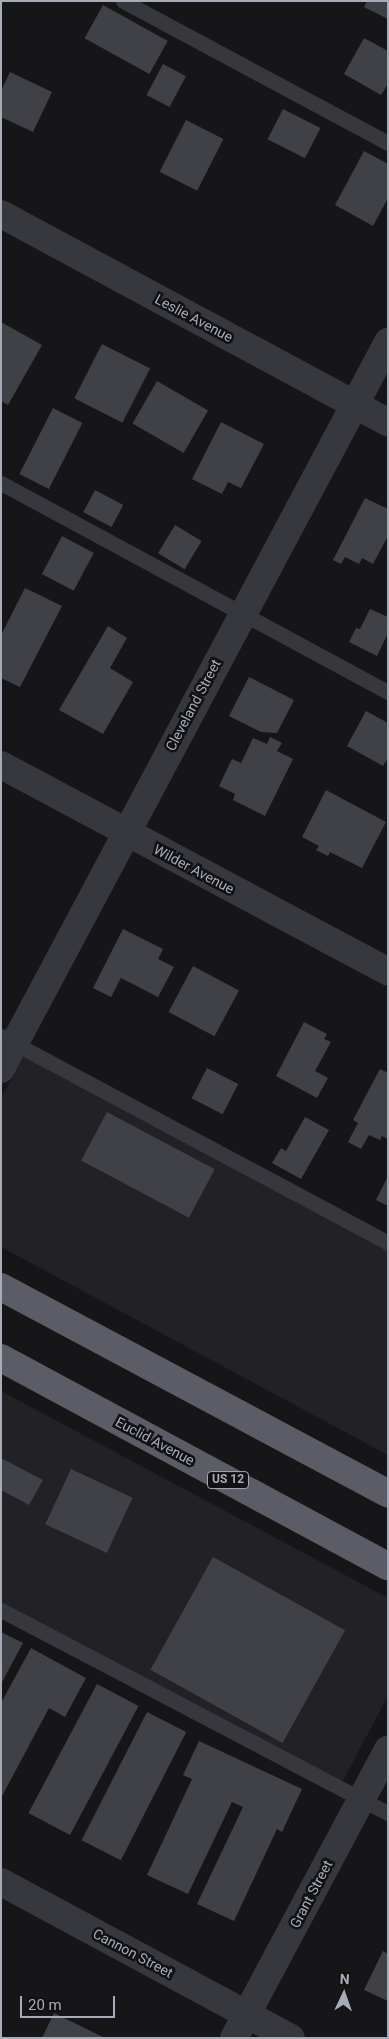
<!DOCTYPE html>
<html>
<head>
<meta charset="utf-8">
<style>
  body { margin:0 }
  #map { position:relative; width:389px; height:2039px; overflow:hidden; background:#161619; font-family:Roboto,sans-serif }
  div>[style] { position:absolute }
  .built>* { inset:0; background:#222226 }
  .building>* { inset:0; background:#404146; transform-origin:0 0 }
  .service>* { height:15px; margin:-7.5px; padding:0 7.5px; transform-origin:7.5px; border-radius:7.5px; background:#37383e }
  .minor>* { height:28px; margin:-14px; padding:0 14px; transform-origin:14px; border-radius:14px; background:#37383e }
  .trunk>* { height:28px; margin:-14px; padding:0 14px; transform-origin:14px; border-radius:14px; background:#5b5c66 }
  span { translate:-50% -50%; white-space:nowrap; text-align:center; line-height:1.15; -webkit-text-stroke:5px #111114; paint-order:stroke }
  .shield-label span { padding:1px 4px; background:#111114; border:1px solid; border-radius:4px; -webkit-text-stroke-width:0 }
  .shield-label { font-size:12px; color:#a7acb9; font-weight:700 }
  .street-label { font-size:14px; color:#a7acb9 }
  .frame { position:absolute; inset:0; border:2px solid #a7acb9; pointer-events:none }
  .north { position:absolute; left:319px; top:1969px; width:50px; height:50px; -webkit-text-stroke:4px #111114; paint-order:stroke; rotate:3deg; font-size:14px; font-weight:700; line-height:20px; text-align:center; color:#a7acb9 }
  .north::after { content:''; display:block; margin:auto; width:18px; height:22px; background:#a7acb9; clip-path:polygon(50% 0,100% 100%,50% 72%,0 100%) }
  .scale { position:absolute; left:20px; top:1996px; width:95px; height:22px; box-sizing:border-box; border:2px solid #a7acb9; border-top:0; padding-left:6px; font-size:15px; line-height:18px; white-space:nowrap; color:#a7acb9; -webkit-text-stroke:4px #111114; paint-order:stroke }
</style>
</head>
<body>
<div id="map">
  <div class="built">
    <div style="clip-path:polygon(28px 1050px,388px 1243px,388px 1455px,1px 1247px,1px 1098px)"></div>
    <div style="clip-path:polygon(1px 1391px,388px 1598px,388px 1696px,339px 1788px,1px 1610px)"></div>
  </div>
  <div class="building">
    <div style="clip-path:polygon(367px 1px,388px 1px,388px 19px,364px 7px)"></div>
    <div style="left:103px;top:5px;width:74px;height:38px;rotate:29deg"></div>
    <div style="clip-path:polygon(364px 38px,388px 51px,388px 84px,381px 95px,344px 74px)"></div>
    <div style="left:163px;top:64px;width:26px;height:35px;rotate:28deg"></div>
    <div style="clip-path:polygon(10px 72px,52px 92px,33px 132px,1px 117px,1px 91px)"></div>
    <div style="left:283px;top:109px;width:42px;height:34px;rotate:27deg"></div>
    <div style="left:186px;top:120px;width:42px;height:58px;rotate:27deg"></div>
    <div style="clip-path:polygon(364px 151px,388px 164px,388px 198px,373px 226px,335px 205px)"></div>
    <div style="clip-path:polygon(1px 322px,42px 345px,8px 405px,1px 401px)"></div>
    <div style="left:102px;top:344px;width:54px;height:61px;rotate:27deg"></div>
    <div style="left:157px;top:381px;width:59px;height:49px;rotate:30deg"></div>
    <div style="left:53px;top:408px;width:33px;height:74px;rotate:27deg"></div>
    <div style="clip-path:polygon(221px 422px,264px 444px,241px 488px,228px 482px,222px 494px,192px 479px)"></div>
    <div style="left:95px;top:490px;width:32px;height:25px;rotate:28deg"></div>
    <div style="clip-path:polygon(365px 498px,388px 509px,388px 536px,373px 564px,362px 558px,359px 564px,345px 557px,341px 564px,333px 560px)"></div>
    <div style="left:175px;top:525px;width:31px;height:33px;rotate:31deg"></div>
    <div style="left:62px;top:536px;width:36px;height:43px;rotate:28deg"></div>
    <div style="clip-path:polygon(25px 588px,62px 606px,20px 687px,1px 678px,1px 635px)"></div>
    <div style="clip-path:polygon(370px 609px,388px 617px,388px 633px,377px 656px,349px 642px,356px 628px,360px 629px)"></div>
    <div style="clip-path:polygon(108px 626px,127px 638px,110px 668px,133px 682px,103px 734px,59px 710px)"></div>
    <div style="clip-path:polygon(249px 677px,294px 700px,277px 733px,261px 732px,229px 716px)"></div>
    <div style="clip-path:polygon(366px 711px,388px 723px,388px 758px,383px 766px,347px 746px)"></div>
    <div style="clip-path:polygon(270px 737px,282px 743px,277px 751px,293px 759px,265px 816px,233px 800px,235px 794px,219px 786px,232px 759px,241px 763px,253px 738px,267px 744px)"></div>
    <div style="clip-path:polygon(326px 790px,386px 822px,362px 868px,330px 852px,328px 856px,316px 850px,319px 846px,302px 837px)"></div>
    <div style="clip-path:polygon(123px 929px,163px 949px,158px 959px,174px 967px,158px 997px,121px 978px,111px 997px,93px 988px)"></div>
    <div style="left:193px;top:966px;width:52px;height:52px;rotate:28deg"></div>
    <div style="clip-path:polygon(304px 1022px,327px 1034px,324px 1039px,331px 1042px,315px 1071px,328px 1078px,317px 1098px,276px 1076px)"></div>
    <div style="left:207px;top:1068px;width:35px;height:34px;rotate:27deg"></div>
    <div style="clip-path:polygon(380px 1069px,388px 1073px,388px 1139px,382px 1136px,380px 1140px,369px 1135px,361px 1149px,348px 1142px,358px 1123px,353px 1120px)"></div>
    <div style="left:107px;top:1112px;width:122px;height:55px;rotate:28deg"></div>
    <div style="clip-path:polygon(305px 1117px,329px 1130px,301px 1179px,272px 1163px,281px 1148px,286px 1151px)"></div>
    <div style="clip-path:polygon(388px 1176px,388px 1206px,376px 1200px)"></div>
    <div style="clip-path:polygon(1px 1458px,43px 1480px,29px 1505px,1px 1490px)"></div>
    <div style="left:71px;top:1469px;width:68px;height:61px;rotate:25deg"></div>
    <div style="left:213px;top:1557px;width:151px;height:129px;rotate:29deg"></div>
    <div style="clip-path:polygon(1px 1632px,23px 1643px,1px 1684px)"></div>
    <div style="clip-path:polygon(31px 1648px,86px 1678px,65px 1717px,49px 1708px,1px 1798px,1px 1703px)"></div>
    <div style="left:97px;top:1684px;width:47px;height:146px;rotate:28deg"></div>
    <div style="left:147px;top:1712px;width:44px;height:144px;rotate:27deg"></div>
    <div style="clip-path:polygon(199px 1741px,302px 1789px,282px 1832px,277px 1829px,234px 1921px,197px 1904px,243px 1807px,232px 1802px,188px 1894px,147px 1875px,192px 1779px,183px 1775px)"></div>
    <div style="clip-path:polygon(383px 1951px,388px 1954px,388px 2001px,364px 1990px)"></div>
    <div style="clip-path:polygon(54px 2013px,105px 2038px,42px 2038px)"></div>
  </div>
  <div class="service">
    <div style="left:123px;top:1px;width:301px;rotate:28.2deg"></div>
    <div style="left:1px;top:483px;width:440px;rotate:28.4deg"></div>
    <div style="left:1px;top:1036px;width:439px;rotate:28.1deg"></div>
    <div style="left:1px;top:1610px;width:437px;rotate:27.7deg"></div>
  </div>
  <div class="minor">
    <div style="left:1px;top:214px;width:439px;rotate:28.3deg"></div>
    <div style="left:1px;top:765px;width:439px;rotate:28.1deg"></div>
    <div style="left:1px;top:1069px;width:824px;rotate:-61.97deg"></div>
    <div style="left:1px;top:1882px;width:329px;rotate:28.3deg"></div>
    <div style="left:234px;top:2038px;width:327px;rotate:-61.9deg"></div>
  </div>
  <div class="trunk">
    <div style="left:1px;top:1287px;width:439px;rotate:28.1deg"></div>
    <div style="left:1px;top:1358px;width:439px;rotate:28.3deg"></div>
  </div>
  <div class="shield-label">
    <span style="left:228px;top:1480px">US 12</span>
  </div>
  <div class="street-label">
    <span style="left:194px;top:318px;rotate:28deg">Leslie Avenue</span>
    <span style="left:193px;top:705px;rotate:-62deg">Cleveland Street</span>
    <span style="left:194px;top:869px;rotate:28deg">Wilder Avenue</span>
    <span style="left:155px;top:1441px;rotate:28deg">Euclid Avenue</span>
    <span style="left:311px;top:1894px;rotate:-62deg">Grant Street</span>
    <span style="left:133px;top:1953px;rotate:28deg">Cannon Street</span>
  </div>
  <div class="frame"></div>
  <div class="north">N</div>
  <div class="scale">20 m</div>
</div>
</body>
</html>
